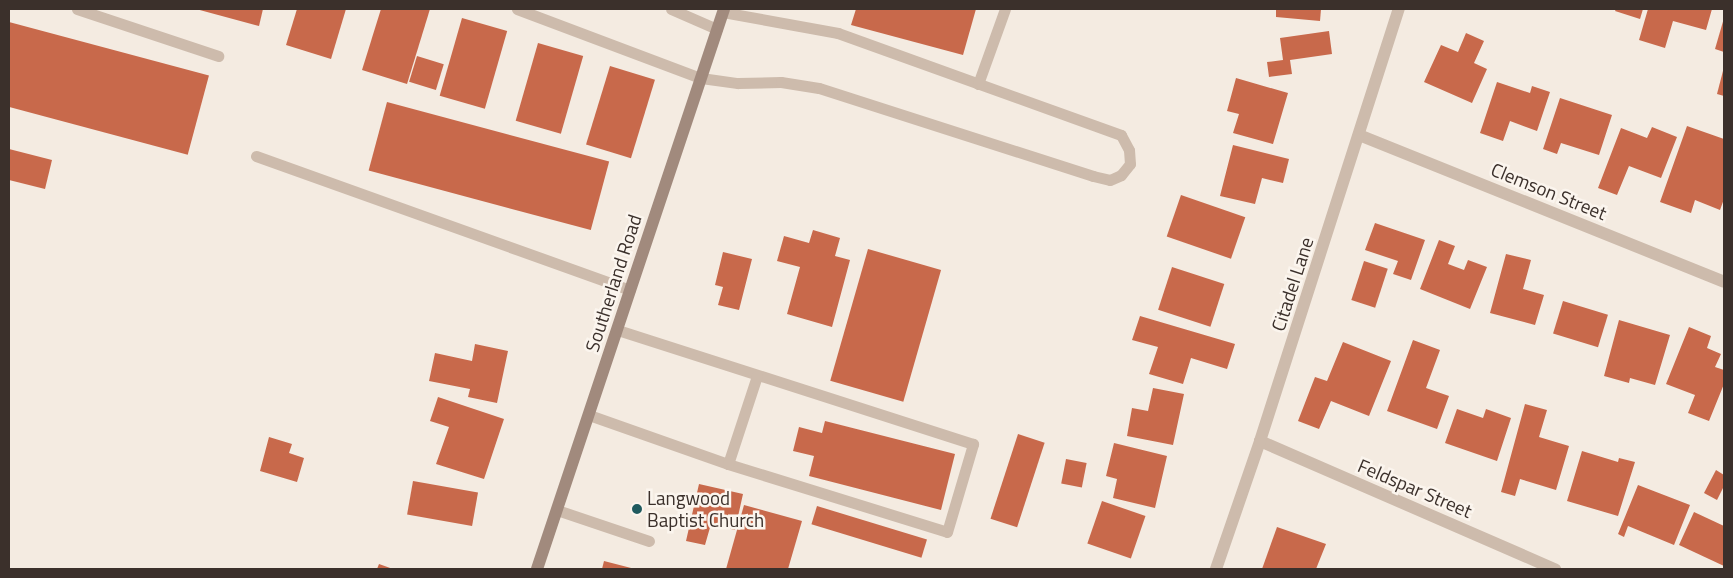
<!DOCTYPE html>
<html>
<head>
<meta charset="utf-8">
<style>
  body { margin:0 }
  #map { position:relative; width:1733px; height:578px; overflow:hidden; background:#f4ebe1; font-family:"Titillium Web",sans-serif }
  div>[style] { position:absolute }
  .building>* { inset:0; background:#c8694b; transform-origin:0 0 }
  .lane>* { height:11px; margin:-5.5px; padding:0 5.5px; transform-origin:5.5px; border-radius:5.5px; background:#cdbbac }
  .street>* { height:12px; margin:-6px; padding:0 6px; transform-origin:6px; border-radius:6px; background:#cdbbac }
  .secondary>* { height:12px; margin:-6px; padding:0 6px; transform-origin:6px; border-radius:6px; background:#a18a7d }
  .dots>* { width:14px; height:14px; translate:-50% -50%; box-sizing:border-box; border:2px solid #fbf5ee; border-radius:50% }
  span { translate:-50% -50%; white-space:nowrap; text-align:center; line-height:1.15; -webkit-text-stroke:5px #fbf5ee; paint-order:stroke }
  .street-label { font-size:19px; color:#3b302b }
  .poi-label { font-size:19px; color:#3b302b }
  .left { translate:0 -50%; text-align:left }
  .frame { position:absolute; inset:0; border:10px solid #3b302b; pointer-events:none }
</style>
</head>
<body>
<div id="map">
  <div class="building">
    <div style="clip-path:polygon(196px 9px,263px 9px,259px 26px)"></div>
    <div style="clip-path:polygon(297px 9px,346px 9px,331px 59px,286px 45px)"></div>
    <div style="clip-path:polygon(381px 9px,430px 9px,407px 84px,362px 70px)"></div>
    <div style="clip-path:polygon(856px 9px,976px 9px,963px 55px,851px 25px)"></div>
    <div style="clip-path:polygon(1276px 9px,1321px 9px,1320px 21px,1276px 17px)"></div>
    <div style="clip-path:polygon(1616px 9px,1643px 9px,1640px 19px,1615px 11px)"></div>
    <div style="clip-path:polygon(1648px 9px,1712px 9px,1706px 30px,1673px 21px,1665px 48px,1639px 40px)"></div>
    <div style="left:462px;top:18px;width:47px;height:81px;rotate:16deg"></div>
    <div style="clip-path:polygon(1724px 18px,1724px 52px,1715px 49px)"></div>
    <div style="left:9px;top:22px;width:207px;height:82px;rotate:15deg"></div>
    <div style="clip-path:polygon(1329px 31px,1332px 54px,1290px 60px,1292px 74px,1269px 77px,1267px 62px,1283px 60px,1280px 38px)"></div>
    <div style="clip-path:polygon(1466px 33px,1484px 41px,1474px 63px,1487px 69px,1472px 103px,1424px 82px,1441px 45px,1458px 52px)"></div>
    <div style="left:538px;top:43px;width:47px;height:81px;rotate:16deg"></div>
    <div style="left:417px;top:56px;width:28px;height:27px;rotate:17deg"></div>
    <div style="left:610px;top:66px;width:47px;height:82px;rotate:17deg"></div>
    <div style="clip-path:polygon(1724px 67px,1724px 96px,1717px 94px)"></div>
    <div style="clip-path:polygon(1236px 78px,1288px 93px,1273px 144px,1233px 133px,1239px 114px,1227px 111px)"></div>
    <div style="clip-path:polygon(1497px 82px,1530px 93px,1532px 86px,1550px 92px,1537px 131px,1510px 121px,1503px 141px,1480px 133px)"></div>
    <div style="clip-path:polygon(1560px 98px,1612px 115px,1599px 155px,1561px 143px,1557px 154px,1543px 149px)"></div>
    <div style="left:387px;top:102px;width:230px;height:71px;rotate:15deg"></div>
    <div style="clip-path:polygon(1687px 126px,1724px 139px,1724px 199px,1720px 210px,1695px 200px,1691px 213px,1660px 202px)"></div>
    <div style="clip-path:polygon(1652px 127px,1677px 137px,1661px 178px,1629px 166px,1617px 195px,1598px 188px,1621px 128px,1647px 138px)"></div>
    <div style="clip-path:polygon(1233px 145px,1289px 159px,1283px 183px,1262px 178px,1255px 204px,1220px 196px)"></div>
    <div style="clip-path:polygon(9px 149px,52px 160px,45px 189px,9px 180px)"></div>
    <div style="left:1181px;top:195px;width:68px;height:44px;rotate:19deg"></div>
    <div style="clip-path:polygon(1375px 223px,1425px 240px,1411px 280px,1393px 274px,1398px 261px,1365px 250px)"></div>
    <div style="clip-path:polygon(813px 230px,840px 238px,835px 256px,850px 260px,832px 327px,787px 314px,800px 267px,777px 261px,784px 236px,809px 243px)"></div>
    <div style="clip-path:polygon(1439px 240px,1455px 246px,1448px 264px,1464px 270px,1468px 260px,1487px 267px,1470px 309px,1420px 289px)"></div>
    <div style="left:868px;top:249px;width:76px;height:137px;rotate:16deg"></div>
    <div style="clip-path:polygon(723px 252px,752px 259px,739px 310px,718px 305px,723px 287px,715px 285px)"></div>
    <div style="clip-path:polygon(1506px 254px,1531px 260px,1523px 289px,1544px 295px,1535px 325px,1490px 313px)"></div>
    <div style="left:1364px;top:261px;width:25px;height:41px;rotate:18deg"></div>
    <div style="left:1172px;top:267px;width:55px;height:45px;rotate:18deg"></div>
    <div style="left:1563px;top:301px;width:47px;height:34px;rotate:17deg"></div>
    <div style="clip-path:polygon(1140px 316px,1235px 344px,1227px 369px,1191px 358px,1183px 384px,1149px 374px,1158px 347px,1132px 340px)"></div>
    <div style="clip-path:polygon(1619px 320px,1670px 335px,1655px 385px,1630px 378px,1629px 383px,1604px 376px)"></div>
    <div style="clip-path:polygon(1689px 327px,1711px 336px,1707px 348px,1721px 354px,1715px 367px,1724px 370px,1724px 384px,1709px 421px,1688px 413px,1695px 395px,1666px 384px)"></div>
    <div style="clip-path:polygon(1413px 340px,1440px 350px,1426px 388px,1449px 396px,1437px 429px,1387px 411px)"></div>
    <div style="clip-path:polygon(1343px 342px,1391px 361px,1369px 416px,1331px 401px,1319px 429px,1298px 421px,1315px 377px,1327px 381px)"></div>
    <div style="clip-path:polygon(475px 344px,508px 351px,497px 403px,468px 397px,470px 389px,429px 381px,435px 353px,472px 361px)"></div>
    <div style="clip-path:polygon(1153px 388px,1184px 394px,1173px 445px,1127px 436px,1132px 408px,1148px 411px)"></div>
    <div style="clip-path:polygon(438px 397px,504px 419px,484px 479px,436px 464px,449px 427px,430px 421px)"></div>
    <div style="clip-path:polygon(1525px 404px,1547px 410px,1539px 437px,1569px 446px,1556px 490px,1520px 479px,1515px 496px,1501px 492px)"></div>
    <div style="clip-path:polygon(1457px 409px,1483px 418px,1486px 409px,1511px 418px,1497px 461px,1445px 443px)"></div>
    <div style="clip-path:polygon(825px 421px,955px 454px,941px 510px,809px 476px,814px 456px,793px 451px,799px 427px,822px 433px)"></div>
    <div style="left:1018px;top:434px;width:28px;height:89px;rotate:18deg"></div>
    <div style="clip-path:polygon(269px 437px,292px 444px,289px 453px,304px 458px,297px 482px,260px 471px)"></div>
    <div style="clip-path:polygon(1114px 443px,1167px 456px,1155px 508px,1113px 498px,1117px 479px,1106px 476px)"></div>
    <div style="clip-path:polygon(1582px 451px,1618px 462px,1619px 458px,1635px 462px,1618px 516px,1567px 501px)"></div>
    <div style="left:1066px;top:459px;width:21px;height:25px;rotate:11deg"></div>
    <div style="clip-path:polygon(1716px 470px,1724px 475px,1724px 486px,1717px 500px,1704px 493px)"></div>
    <div style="left:413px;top:481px;width:66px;height:34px;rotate:10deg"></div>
    <div style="clip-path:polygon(699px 484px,743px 494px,735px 530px,711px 524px,705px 545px,686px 541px)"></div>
    <div style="clip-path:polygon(1638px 485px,1690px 505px,1674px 545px,1628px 526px,1624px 537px,1618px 534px)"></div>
    <div style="left:1102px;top:501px;width:46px;height:45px;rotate:19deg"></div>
    <div style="clip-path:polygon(744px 505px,802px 521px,788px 569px,726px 569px)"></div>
    <div style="left:817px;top:506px;width:115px;height:19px;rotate:17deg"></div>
    <div style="clip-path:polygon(1694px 512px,1724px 526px,1724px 566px,1679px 545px)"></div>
    <div style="clip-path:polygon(1277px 527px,1326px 544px,1316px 569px,1262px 569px)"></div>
    <div style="clip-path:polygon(604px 561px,635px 569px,602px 569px)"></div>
    <div style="clip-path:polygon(379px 564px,393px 569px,377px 569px)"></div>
  </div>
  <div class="lane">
    <div style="left:77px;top:9px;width:149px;rotate:18.4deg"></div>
    <div style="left:517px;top:9px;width:197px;rotate:20.6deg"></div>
    <div style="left:701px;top:78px;width:37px;rotate:8deg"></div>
    <div style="left:738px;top:83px;width:43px;rotate:-1.3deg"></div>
    <div style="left:781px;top:82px;width:38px;rotate:9deg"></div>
    <div style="left:819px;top:88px;width:288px;rotate:17.8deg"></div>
    <div style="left:1093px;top:176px;width:17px;rotate:13deg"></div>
    <div style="left:1110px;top:180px;width:12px;rotate:-24deg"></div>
    <div style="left:1121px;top:175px;width:14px;rotate:-51deg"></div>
    <div style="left:1130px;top:164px;width:14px;rotate:-94deg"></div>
    <div style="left:1129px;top:150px;width:17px;rotate:-118deg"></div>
    <div style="left:1121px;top:135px;width:301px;rotate:-160.2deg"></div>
    <div style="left:838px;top:33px;width:117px;rotate:-169.7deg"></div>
    <div style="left:671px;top:9px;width:50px;rotate:23.5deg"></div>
    <div style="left:978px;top:84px;width:80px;rotate:-70.2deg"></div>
    <div style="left:256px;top:156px;width:397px;rotate:19.7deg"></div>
    <div style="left:589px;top:415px;width:147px;rotate:19.4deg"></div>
    <div style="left:728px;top:464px;width:229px;rotate:17.2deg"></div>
    <div style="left:947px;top:532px;width:92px;rotate:-73.5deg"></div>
    <div style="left:973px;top:444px;width:374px;rotate:-162.2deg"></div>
    <div style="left:728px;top:464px;width:93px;rotate:-71.8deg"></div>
    <div style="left:557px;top:510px;width:97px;rotate:18.6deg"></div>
  </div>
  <div class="street">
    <div style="left:1359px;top:135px;width:393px;rotate:21.9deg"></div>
    <div style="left:1260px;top:441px;width:322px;rotate:23.5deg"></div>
    <div style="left:1216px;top:569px;width:135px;rotate:-71deg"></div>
    <div style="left:1260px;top:441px;width:454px;rotate:-72.2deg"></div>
  </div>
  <div class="secondary">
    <div style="left:537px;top:569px;width:590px;rotate:-71.53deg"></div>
  </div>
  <div class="dots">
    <div style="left:637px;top:509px;background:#1f5a5e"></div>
  </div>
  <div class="street-label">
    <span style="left:1549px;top:191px;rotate:22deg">Clemson Street</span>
    <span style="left:613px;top:283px;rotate:-72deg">Southerland Road</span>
    <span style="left:1292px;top:284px;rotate:-72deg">Citadel Lane</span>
    <span style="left:1415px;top:488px;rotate:23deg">Feldspar Street</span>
  </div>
  <div class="poi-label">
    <span class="left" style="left:647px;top:509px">Langwood<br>Baptist Church</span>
  </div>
  <div class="frame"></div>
</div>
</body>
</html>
